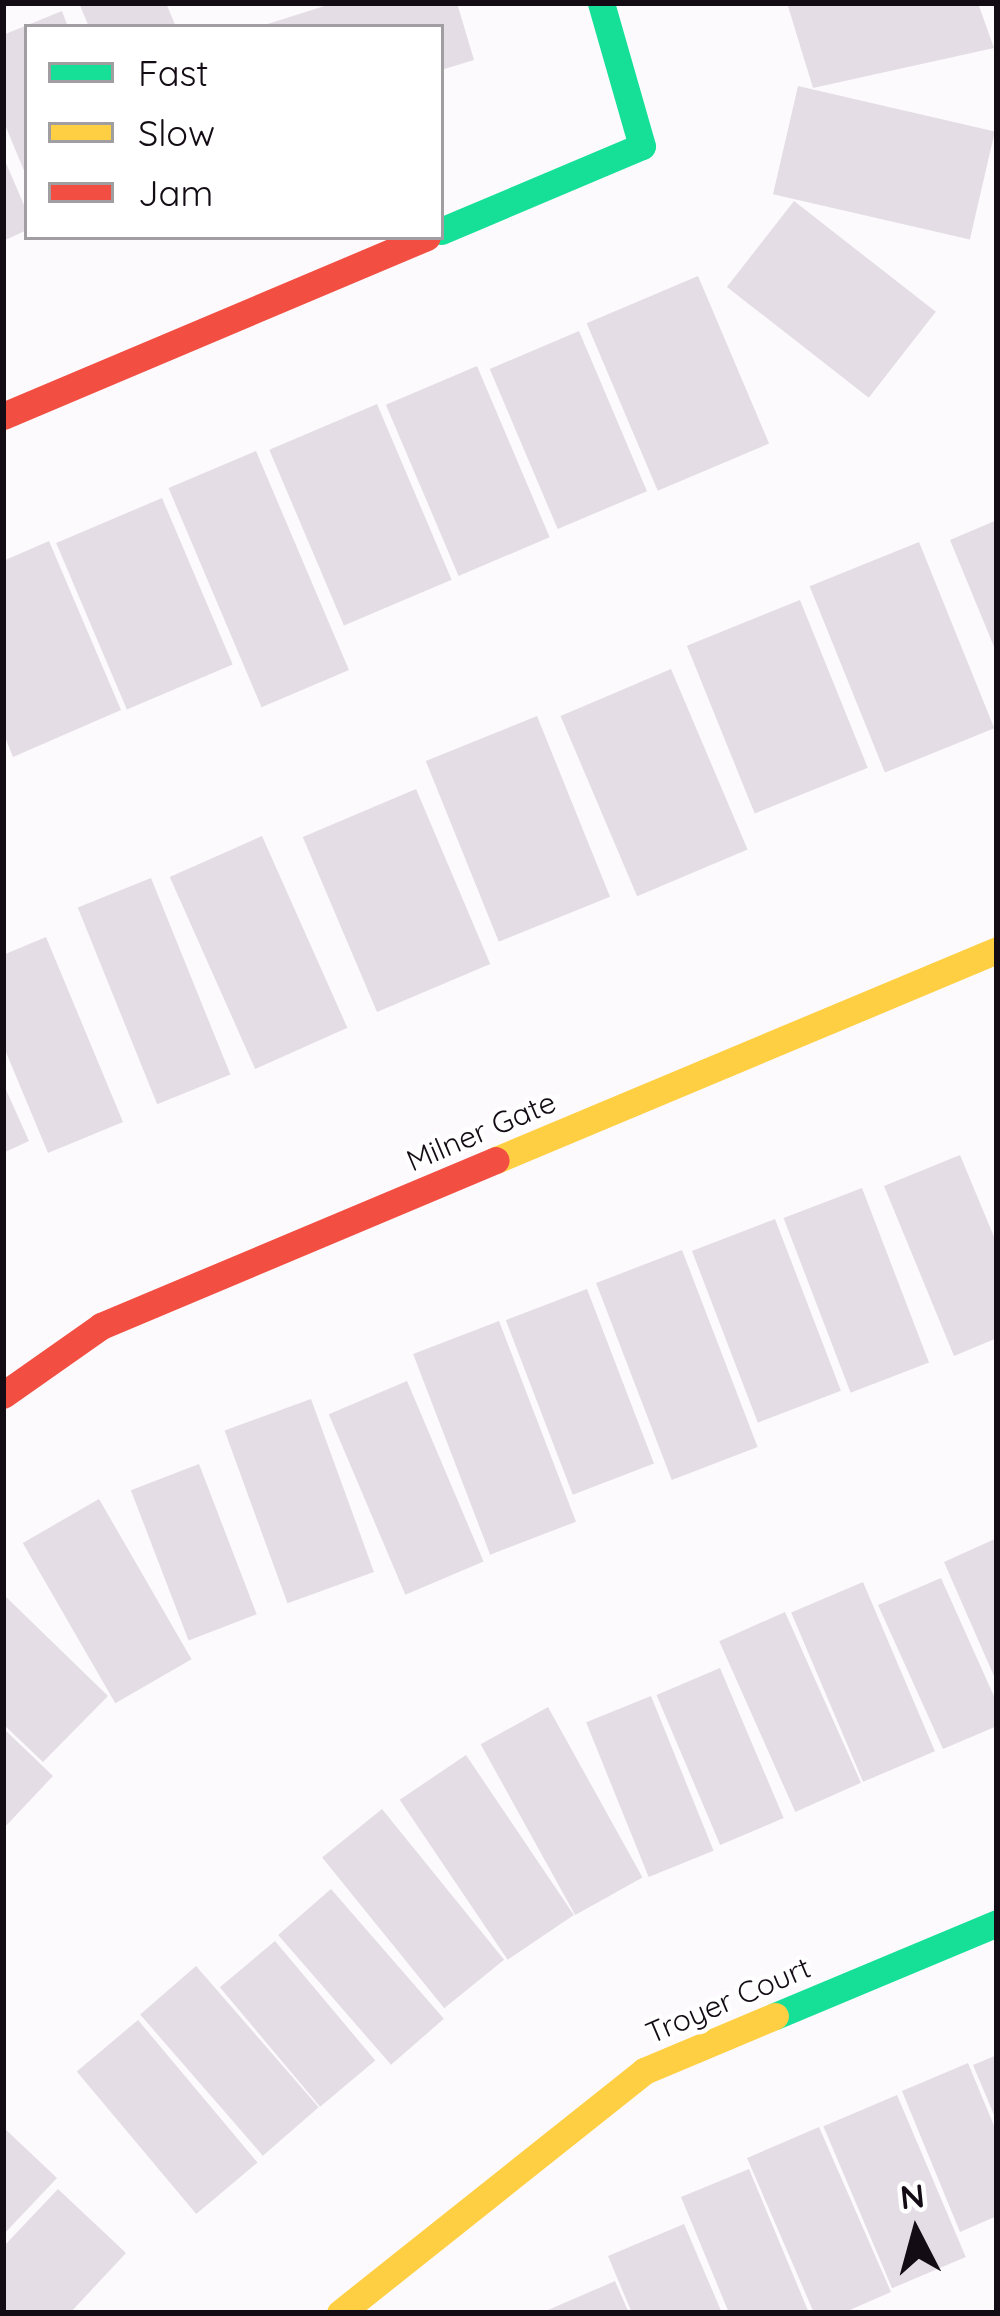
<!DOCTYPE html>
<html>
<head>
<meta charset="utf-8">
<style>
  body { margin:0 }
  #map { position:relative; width:1000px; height:2316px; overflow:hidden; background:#fcfafd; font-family:Quicksand,sans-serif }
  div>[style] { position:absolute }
  .building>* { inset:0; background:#e4dde5; transform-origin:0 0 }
  .fast>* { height:27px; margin:-13.5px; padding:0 13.5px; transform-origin:13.5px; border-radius:13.5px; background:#16e098 }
  .slow>* { height:27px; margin:-13.5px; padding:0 13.5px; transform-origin:13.5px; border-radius:13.5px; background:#ffcf43 }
  .jam>* { height:27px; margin:-13.5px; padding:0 13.5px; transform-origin:13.5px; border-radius:13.5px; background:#f24e42 }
  span { translate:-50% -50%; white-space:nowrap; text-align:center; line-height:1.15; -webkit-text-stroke:9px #fff; paint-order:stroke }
  .street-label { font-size:30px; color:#130c14 }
  .frame { position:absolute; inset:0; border:6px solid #130c14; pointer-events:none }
  .legend { position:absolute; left:24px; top:24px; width:420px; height:216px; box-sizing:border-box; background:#fff; border:3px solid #a19ea1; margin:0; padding:15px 21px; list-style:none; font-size:36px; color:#130c14 }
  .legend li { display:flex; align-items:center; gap:24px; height:60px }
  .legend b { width:60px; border:3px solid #a19ea1 }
  .north { position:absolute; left:856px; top:2172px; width:120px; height:120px; -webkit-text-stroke:9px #fff; paint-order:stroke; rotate:354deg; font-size:33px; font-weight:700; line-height:48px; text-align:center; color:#130c14 }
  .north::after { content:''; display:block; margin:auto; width:42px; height:54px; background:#130c14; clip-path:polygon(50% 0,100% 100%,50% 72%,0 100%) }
</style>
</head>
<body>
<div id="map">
  <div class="building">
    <div style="clip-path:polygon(79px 3px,166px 3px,176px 27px,89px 27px)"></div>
    <div style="clip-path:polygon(334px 3px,457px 3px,474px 60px,441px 70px,441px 27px,258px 27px)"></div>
    <div style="clip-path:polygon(787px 3px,978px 3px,994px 48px,813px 88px)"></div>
    <div style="clip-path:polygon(62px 11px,68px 27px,27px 27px,27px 178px,3px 120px,3px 35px)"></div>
    <div style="left:798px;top:86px;width:202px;height:111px;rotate:13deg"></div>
    <div style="clip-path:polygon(3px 156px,27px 212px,27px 230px,3px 241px)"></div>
    <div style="left:794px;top:201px;width:180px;height:109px;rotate:38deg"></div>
    <div style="left:698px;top:276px;width:182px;height:121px;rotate:67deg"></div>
    <div style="left:579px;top:331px;width:174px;height:97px;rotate:67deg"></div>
    <div style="left:477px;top:366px;width:186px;height:99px;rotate:67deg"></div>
    <div style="left:377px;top:404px;width:191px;height:117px;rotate:67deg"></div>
    <div style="left:256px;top:451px;width:238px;height:95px;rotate:67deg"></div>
    <div style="left:162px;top:498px;width:181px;height:115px;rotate:67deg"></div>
    <div style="clip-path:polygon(997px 520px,997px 654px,950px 540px)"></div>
    <div style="clip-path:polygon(49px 541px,121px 710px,13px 757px,3px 732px,3px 561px)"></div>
    <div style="left:919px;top:542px;width:201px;height:118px;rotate:68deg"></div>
    <div style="left:800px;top:600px;width:181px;height:122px;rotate:68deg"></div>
    <div style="left:671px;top:669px;width:196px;height:120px;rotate:67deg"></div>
    <div style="left:537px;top:716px;width:195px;height:120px;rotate:68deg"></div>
    <div style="left:416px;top:789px;width:190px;height:123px;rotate:67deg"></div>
    <div style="left:262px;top:836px;width:210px;height:101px;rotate:66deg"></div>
    <div style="left:151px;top:878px;width:212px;height:79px;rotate:68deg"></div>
    <div style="clip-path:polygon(46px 937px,123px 1122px,48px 1153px,3px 1045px,3px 955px)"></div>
    <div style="clip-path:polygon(3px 1083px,29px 1141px,3px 1153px)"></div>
    <div style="clip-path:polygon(960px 1155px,997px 1244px,997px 1338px,954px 1356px,884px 1186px)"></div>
    <div style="left:862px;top:1188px;width:187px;height:84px;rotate:69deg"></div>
    <div style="left:775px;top:1219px;width:184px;height:89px;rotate:69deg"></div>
    <div style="left:682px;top:1250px;width:211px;height:92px;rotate:69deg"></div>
    <div style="left:587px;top:1289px;width:187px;height:87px;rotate:69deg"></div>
    <div style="left:499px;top:1321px;width:215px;height:92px;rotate:69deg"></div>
    <div style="left:407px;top:1381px;width:196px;height:85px;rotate:67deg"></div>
    <div style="left:311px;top:1399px;width:184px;height:92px;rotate:70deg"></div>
    <div style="left:199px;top:1464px;width:161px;height:73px;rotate:69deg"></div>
    <div style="left:99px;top:1499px;width:185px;height:88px;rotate:60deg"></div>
    <div style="clip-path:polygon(997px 1538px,997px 1683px,944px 1562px)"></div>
    <div style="clip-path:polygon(941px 1578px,997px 1703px,997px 1726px,943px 1749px,878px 1605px)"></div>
    <div style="left:863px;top:1582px;width:184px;height:78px;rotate:67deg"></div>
    <div style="clip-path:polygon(3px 1594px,108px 1696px,43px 1762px,3px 1724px)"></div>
    <div style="left:785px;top:1612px;width:187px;height:72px;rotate:66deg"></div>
    <div style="left:720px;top:1668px;width:163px;height:69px;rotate:67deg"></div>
    <div style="left:651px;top:1696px;width:167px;height:70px;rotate:68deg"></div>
    <div style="left:548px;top:1707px;width:195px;height:77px;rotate:61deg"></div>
    <div style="clip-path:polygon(3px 1728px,53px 1776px,3px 1829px)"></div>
    <div style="left:466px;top:1755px;width:193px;height:80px;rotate:56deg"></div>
    <div style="left:382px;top:1809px;width:194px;height:77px;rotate:51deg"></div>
    <div style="left:331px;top:1889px;width:172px;height:70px;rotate:49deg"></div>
    <div style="left:275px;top:1941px;width:156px;height:72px;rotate:50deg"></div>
    <div style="left:196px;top:1966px;width:187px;height:74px;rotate:49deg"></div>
    <div style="left:138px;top:2020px;width:186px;height:80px;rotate:50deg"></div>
    <div style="clip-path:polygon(997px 2055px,997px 2122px,973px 2065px)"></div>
    <div style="clip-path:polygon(968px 2063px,997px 2133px,997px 2216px,960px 2232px,902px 2091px)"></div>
    <div style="left:897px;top:2095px;width:176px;height:80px;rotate:67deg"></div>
    <div style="clip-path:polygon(3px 2127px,57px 2178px,3px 2235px)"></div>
    <div style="clip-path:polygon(819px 2127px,891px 2292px,843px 2313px,814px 2313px,747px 2158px)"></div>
    <div style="clip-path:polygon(749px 2169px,809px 2313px,729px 2313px,681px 2197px)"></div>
    <div style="clip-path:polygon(58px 2189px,126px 2253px,70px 2313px,3px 2313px,3px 2247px)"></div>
    <div style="clip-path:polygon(684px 2224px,722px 2313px,632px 2313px,608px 2256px)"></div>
    <div style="clip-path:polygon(615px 2281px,629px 2313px,541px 2313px)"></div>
  </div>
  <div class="fast">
    <div style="left:441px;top:231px;width:218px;rotate:-22.9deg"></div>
    <div style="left:642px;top:146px;width:149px;rotate:-106deg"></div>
    <div style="left:775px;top:2016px;width:241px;rotate:-22.7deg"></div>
  </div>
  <div class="slow">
    <div style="left:496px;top:1160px;width:543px;rotate:-22.74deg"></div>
    <div style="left:340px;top:2313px;width:389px;rotate:-38.5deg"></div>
    <div style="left:644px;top:2071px;width:142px;rotate:-22.8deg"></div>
  </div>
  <div class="jam">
    <div style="left:3px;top:416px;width:460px;rotate:-22.9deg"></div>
    <div style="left:3px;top:1395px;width:120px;rotate:-35.1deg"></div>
    <div style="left:101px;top:1326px;width:428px;rotate:-22.8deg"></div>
  </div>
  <div class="street-label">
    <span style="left:481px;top:1131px;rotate:-23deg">Milner Gate</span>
    <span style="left:728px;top:2000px;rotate:-23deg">Troyer Court</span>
  </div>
  <div class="frame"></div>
  <ul class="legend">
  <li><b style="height:15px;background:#16e098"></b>Fast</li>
  <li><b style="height:15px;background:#ffcf43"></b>Slow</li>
  <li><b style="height:15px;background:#f24e42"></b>Jam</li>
  </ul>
  <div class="north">N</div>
</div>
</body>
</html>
